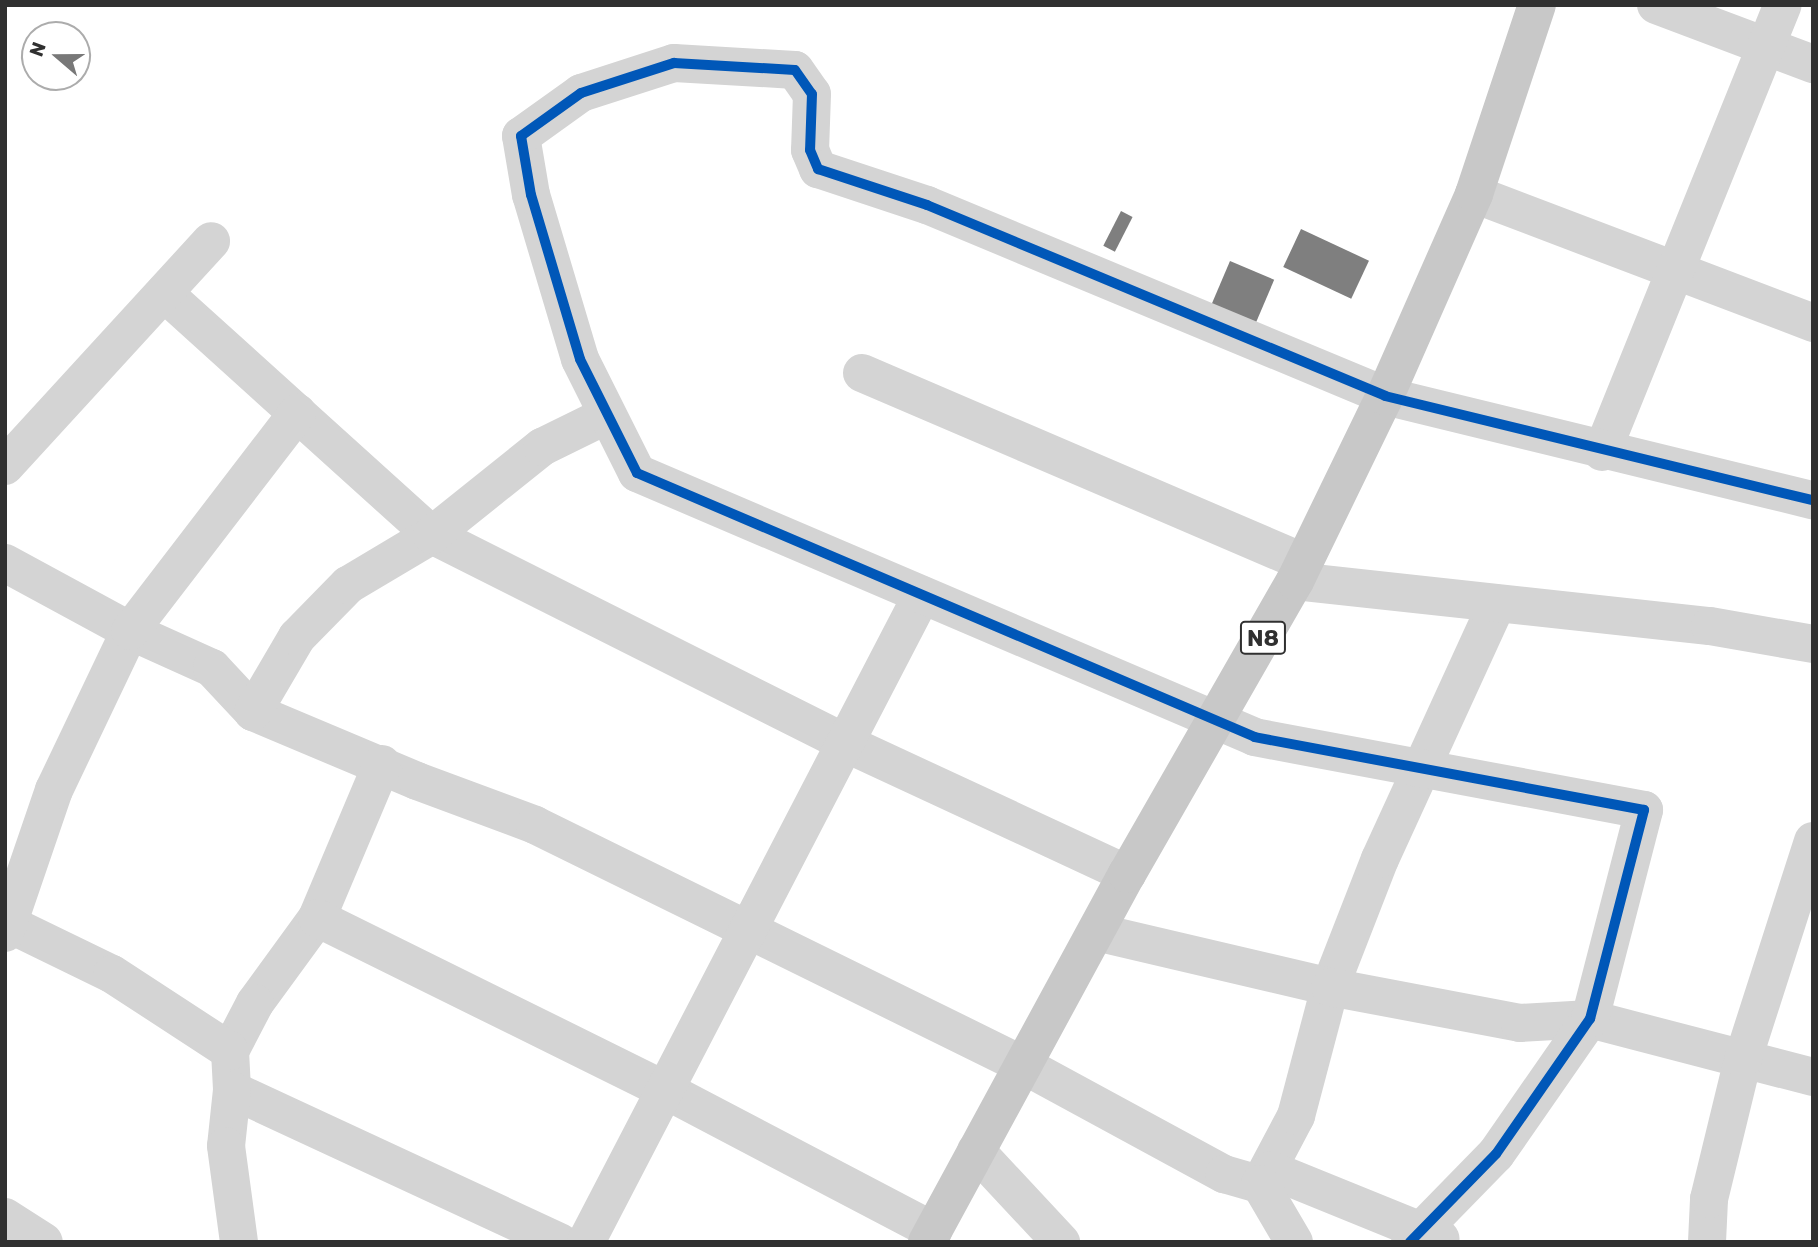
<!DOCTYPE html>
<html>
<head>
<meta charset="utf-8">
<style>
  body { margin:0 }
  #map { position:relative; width:1818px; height:1247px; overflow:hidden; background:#fff; font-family:Rubik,sans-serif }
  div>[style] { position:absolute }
  .building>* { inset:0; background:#7f7f7f; transform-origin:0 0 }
  .minor>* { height:38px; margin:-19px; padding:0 19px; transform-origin:19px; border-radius:19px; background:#d4d4d4 }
  .major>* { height:38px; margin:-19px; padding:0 19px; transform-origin:19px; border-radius:19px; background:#c8c8c8 }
  .cycleway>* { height:10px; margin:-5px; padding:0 5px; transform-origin:5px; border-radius:5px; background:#0057b8 }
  span { translate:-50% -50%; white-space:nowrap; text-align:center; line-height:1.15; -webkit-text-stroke:7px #fff; paint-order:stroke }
  .shield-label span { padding:2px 5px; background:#fff; border:2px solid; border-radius:5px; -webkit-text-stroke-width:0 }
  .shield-label { font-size:23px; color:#303030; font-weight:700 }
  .frame { position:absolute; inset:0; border:7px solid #303030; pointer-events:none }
  .north { position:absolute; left:21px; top:21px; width:70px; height:70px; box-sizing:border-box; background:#fff; border:2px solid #acacac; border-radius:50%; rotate:290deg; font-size:19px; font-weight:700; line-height:28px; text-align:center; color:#303030 }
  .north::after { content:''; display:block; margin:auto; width:24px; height:32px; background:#787878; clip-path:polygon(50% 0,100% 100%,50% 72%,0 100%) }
</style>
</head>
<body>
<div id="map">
  <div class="building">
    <div style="left:1121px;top:211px;width:13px;height:39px;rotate:27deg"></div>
    <div style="left:1301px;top:229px;width:75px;height:42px;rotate:25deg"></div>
    <div style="left:1230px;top:261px;width:48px;height:52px;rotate:23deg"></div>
  </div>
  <div class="minor">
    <div style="left:1656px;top:5px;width:168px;rotate:20.6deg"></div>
    <div style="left:1474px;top:194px;width:363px;rotate:20.8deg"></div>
    <div style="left:164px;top:293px;width:361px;rotate:42.1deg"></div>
    <div style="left:432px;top:535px;width:462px;rotate:26.7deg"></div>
    <div style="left:845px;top:743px;width:311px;rotate:24.9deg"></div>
    <div style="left:862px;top:373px;width:481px;rotate:23.2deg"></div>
    <div style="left:1602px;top:452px;width:482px;rotate:-68deg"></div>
    <div style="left:5px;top:466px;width:305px;rotate:-47.5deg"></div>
    <div style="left:5px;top:563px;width:142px;rotate:28.5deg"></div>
    <div style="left:130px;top:631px;width:90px;rotate:24.3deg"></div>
    <div style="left:212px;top:668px;width:60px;rotate:47deg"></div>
    <div style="left:253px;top:712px;width:178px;rotate:22.8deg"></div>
    <div style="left:417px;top:781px;width:126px;rotate:20.4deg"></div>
    <div style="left:535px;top:825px;width:544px;rotate:26.19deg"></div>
    <div style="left:1023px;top:1065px;width:229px;rotate:28.5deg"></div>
    <div style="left:1224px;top:1174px;width:37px;rotate:16deg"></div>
    <div style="left:1260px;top:1184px;width:77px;rotate:-62.1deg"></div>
    <div style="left:1296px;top:1116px;width:133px;rotate:-75.2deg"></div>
    <div style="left:1330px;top:987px;width:137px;rotate:-68.7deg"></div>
    <div style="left:1380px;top:859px;width:281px;rotate:-65.4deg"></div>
    <div style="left:1295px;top:581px;width:417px;rotate:6.2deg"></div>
    <div style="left:1710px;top:626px;width:105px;rotate:9.9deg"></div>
    <div style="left:253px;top:712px;width:87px;rotate:-59.6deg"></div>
    <div style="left:297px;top:637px;width:73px;rotate:-45.6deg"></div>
    <div style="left:348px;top:585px;width:98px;rotate:-30.8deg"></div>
    <div style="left:432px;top:535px;width:141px;rotate:-38.7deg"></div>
    <div style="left:542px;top:447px;width:72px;rotate:-26.2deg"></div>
    <div style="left:382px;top:764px;width:167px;rotate:112.9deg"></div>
    <div style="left:317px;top:918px;width:105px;rotate:126.1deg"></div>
    <div style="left:255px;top:1003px;width:54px;rotate:117.5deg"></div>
    <div style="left:230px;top:1051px;width:39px;rotate:87deg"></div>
    <div style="left:232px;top:1090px;width:362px;rotate:24.9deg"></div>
    <div style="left:317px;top:918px;width:388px;rotate:26.3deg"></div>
    <div style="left:665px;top:1090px;width:303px;rotate:27.7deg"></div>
    <div style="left:9px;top:924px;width:114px;rotate:25.9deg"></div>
    <div style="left:112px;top:974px;width:141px;rotate:33.1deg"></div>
    <div style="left:1096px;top:932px;width:240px;rotate:13.2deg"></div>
    <div style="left:1330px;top:987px;width:193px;rotate:10.7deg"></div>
    <div style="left:1520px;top:1023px;width:70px;rotate:-3.3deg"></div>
    <div style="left:1590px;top:1019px;width:230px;rotate:14.6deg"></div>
    <div style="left:5px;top:933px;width:151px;rotate:-71.1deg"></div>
    <div style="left:54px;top:790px;width:176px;rotate:-64.5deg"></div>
    <div style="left:130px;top:631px;width:275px;rotate:-52.5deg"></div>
    <div style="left:232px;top:1090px;width:56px;rotate:96.1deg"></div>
    <div style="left:226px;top:1146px;width:97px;rotate:82.3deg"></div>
    <div style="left:976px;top:1151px;width:125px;rotate:47deg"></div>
    <div style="left:1271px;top:1170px;width:183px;rotate:22.1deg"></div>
    <div style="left:1260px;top:1184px;width:67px;rotate:59.6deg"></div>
    <div style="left:5px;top:1217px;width:46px;rotate:32.7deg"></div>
    <div style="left:586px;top:1242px;width:729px;rotate:-62.56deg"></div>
    <div style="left:1410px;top:1242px;width:123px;rotate:-45.7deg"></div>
    <div style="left:1496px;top:1154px;width:165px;rotate:-55.2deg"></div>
    <div style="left:1590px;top:1019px;width:216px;rotate:-75.5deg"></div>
    <div style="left:1644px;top:810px;width:396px;rotate:-169.4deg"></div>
    <div style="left:1255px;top:737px;width:672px;rotate:-156.87deg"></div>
    <div style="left:637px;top:473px;width:127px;rotate:-116.6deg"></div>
    <div style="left:580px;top:359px;width:171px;rotate:-106.6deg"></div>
    <div style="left:531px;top:195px;width:60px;rotate:-99.6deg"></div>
    <div style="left:521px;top:136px;width:74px;rotate:-35.6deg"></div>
    <div style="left:581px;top:93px;width:98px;rotate:-17.9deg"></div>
    <div style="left:674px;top:63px;width:121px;rotate:3.3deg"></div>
    <div style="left:795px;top:70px;width:29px;rotate:55deg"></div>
    <div style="left:812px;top:94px;width:56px;rotate:92deg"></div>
    <div style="left:810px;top:150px;width:21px;rotate:67deg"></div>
    <div style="left:818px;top:169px;width:115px;rotate:18.3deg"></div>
    <div style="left:927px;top:205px;width:496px;rotate:22.6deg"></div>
    <div style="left:1385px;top:396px;width:440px;rotate:13.7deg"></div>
    <div style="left:1707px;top:1242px;width:43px;rotate:-87.3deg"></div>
    <div style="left:1709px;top:1199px;width:144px;rotate:-76.3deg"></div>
    <div style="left:1743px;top:1059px;width:229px;rotate:-72.2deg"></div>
  </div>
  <div class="major">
    <div style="left:927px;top:1242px;width:419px;rotate:-61.5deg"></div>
    <div style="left:1127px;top:874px;width:338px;rotate:-60.2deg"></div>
    <div style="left:1295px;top:581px;width:206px;rotate:-64.1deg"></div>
    <div style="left:1385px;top:396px;width:221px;rotate:-66.2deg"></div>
    <div style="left:1474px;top:194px;width:199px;rotate:-71.6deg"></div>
  </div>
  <div class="cycleway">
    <div style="left:1410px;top:1242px;width:123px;rotate:-45.7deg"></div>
    <div style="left:1496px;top:1154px;width:165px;rotate:-55.2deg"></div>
    <div style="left:1590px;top:1019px;width:216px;rotate:-75.5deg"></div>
    <div style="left:1644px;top:810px;width:396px;rotate:-169.4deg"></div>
    <div style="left:1255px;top:737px;width:672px;rotate:-156.87deg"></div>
    <div style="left:637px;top:473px;width:127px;rotate:-116.6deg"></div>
    <div style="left:580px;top:359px;width:171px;rotate:-106.6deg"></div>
    <div style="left:531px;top:195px;width:60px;rotate:-99.6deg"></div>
    <div style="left:521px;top:136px;width:74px;rotate:-35.6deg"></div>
    <div style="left:581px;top:93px;width:98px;rotate:-17.9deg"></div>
    <div style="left:674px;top:63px;width:121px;rotate:3.3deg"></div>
    <div style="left:795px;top:70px;width:29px;rotate:55deg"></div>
    <div style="left:812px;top:94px;width:56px;rotate:92deg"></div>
    <div style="left:810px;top:150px;width:21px;rotate:67deg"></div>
    <div style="left:818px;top:169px;width:115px;rotate:18.3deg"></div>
    <div style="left:927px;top:205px;width:496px;rotate:22.6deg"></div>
    <div style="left:1385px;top:396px;width:440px;rotate:13.7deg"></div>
  </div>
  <div class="shield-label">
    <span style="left:1263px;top:638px">N8</span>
  </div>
  <div class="frame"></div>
  <div class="north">N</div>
</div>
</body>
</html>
